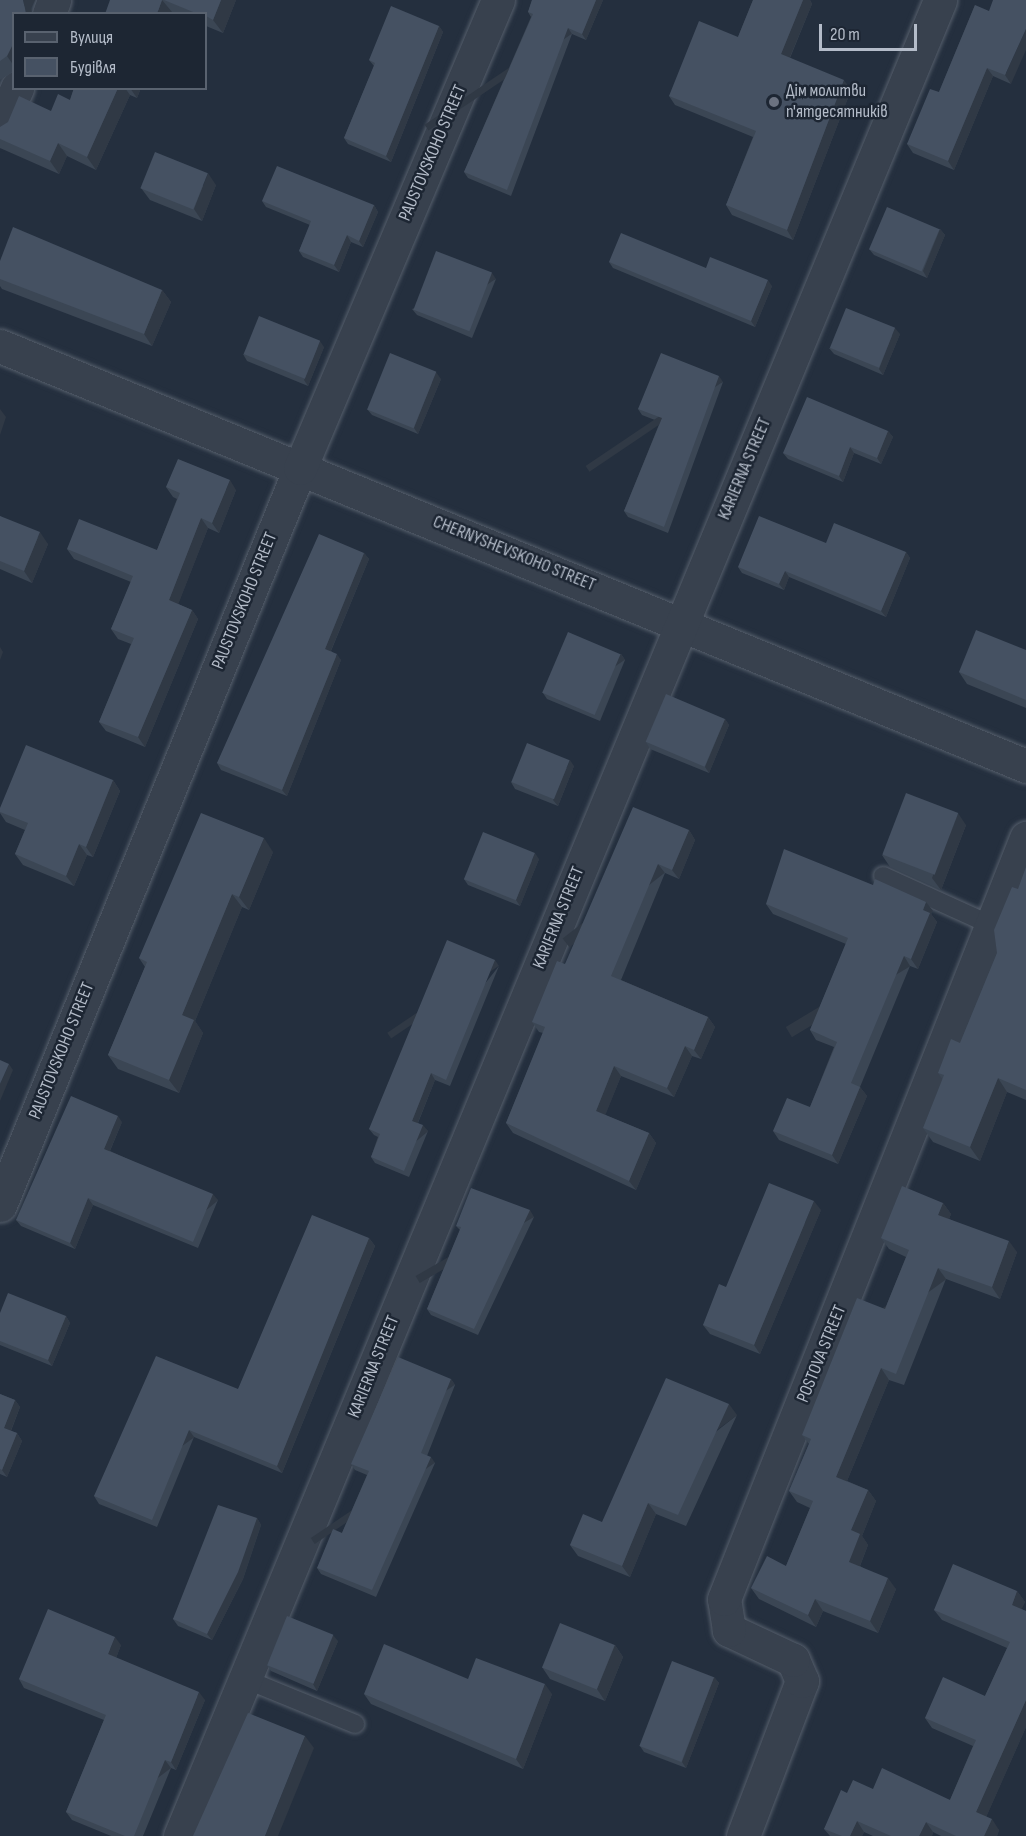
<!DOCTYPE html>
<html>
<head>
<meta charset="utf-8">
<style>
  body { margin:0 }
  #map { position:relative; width:1026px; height:1836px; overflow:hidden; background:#242f3e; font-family:"Sofia Sans Condensed",sans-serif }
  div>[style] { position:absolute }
  .roads { filter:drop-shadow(0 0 2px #565f6c) drop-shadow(0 0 2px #565f6c) }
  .service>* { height:18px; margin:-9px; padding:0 9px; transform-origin:9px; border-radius:9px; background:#38414e }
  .minor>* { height:33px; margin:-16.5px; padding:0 16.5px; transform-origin:16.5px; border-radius:16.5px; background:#38414e }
  .wall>* { inset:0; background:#3b4654 }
  .shaded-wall>* { inset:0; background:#303945; transform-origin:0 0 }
  .building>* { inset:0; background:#455162; transform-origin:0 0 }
  .dots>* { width:16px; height:16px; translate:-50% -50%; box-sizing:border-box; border:3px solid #1d2633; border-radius:50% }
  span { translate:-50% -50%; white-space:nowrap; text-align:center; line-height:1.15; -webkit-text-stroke:5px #1d2633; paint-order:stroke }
  .poi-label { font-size:18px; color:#b4bcc9 }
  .left { translate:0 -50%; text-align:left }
  .street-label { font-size:18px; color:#b4bcc9 }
  .legend { position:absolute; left:12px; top:12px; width:195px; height:78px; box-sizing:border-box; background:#1d2633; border:2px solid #59626f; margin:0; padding:8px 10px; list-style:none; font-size:18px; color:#b4bcc9 }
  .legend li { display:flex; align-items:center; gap:12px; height:30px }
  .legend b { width:30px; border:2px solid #59626f }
  .scale { position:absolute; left:819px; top:24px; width:98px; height:27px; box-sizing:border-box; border:3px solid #b4bcc9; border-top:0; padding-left:8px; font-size:18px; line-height:21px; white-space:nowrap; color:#b4bcc9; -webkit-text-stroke:4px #1d2633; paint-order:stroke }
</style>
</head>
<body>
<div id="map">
  <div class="roads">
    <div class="service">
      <div style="left:883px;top:876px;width:119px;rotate:24.4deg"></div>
      <div style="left:245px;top:1679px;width:119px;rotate:22.2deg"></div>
    </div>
    <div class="minor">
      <div style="left:49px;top:14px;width:15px;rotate:-70deg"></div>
      <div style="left:0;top:127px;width:43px;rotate:-66.4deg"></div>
      <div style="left:0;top:346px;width:1109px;rotate:22.26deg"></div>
      <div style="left:0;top:1205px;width:796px;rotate:-67.85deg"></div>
      <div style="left:300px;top:468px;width:508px;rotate:-67.07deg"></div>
      <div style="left:180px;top:1836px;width:1987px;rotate:-67.51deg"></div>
      <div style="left:743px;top:1836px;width:166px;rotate:-69.2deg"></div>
      <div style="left:802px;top:1681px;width:23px;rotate:-113deg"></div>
      <div style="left:793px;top:1660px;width:71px;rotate:-154.9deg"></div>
      <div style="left:729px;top:1630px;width:31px;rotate:-99deg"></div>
      <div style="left:724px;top:1599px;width:819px;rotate:-68.35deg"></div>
    </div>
  </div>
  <div class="wall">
    <div style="clip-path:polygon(0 0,31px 8px,14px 14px,14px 71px,0 80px)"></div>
    <div style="clip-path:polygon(110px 0,236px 0,223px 33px,206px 26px,206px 14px,175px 14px)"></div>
    <div style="clip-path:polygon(532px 0,603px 0,586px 40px,572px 34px,511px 196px,468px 178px,464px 172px,531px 17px,528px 12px)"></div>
    <div style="clip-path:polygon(753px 0,810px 0,812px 4px,790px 58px,851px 90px,793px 240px,732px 215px,726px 205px,753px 137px,675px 105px,669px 96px,738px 37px)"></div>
    <div style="clip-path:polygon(975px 5px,1011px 84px,993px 76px,954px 170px,913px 153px,907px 144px,939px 92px)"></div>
    <div style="clip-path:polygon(439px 26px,443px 32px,391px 162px,348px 144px,344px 138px,374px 66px,369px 60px)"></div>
    <div style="clip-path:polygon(74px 88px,141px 88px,137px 98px,130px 95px,96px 170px,67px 156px,59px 174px,0 148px,0 127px,51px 111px,70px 100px)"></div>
    <div style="clip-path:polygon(216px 185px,202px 221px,150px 200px,141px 188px)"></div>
    <div style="clip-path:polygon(262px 201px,374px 205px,378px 212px,363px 247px,351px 242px,339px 272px,303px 257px,299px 251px,310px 225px,266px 207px)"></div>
    <div style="clip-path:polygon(940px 229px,945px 235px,927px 278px,874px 255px,869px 249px)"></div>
    <div style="clip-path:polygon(0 261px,162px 290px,171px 302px,152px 346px,2px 289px,0 286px)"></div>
    <div style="clip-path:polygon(609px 262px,706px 268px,772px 286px,755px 327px,613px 268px)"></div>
    <div style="clip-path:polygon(496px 279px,472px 338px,417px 315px,412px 309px)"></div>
    <div style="clip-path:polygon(900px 334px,883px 375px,834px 354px,829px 348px)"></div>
    <div style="clip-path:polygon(324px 347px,308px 386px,247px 361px,243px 354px)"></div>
    <div style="clip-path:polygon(441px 379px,418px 434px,372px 415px,367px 409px)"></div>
    <div style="clip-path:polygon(723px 382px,668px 533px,628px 517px,624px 511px,660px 422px,642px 415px,638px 409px)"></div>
    <div style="clip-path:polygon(888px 431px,893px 437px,881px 464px,854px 453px,843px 482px,788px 459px,783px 453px)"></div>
    <div style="clip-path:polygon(166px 487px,236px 490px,219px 533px,208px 528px,178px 604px,192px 610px,198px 619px,145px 747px,106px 731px,99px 722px,131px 644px,118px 639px,111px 629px,131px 582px,74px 559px,67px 549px,157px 550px,177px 499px,173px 497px)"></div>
    <div style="clip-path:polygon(0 516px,48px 544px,32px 583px,0 569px)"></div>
    <div style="clip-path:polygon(826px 543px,906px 552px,910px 558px,886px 617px,789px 577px,784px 590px,742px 573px,738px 567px)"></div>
    <div style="clip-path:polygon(364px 553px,369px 559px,331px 651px,341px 660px,287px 796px,221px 770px,217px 763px)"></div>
    <div style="clip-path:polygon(1026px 650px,1026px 708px,967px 684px,959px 672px)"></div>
    <div style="clip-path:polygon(621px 654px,625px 660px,600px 721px,547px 699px,543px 693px)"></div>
    <div style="clip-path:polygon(725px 719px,729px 725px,709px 773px,650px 749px,646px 742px)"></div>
    <div style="clip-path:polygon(574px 766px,558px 806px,515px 789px,511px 782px)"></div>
    <div style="clip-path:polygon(113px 780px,120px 791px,93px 857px,87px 855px,74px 886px,23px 865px,15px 854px,25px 830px,6px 822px,0 813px,0 808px)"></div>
    <div style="clip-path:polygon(966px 825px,941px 890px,890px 867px,882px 855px)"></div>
    <div style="clip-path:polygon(689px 830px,695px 840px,679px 879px,665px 873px,621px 980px,708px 1017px,715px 1027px,701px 1059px,692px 1056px,674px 1097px,621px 1076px,605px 1115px,649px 1133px,656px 1143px,636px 1190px,513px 1133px,506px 1123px,543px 1033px,539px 1032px,532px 1022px,565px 964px)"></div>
    <div style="clip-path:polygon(273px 852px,249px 910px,242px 907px,195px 1021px,203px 1033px,179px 1093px,118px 1069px,108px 1055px,145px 967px,139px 958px)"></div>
    <div style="clip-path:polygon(539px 859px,520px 906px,468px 885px,464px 879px)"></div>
    <div style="clip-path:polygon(1026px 867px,1026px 1100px,1007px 1092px,980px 1161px,933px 1142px,923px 1128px,943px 1080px,938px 1073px,960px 1043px,997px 953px)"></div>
    <div style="clip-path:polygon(873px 885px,926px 902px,933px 911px,931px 914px,937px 922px,918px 969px,910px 966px,860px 1087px,867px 1096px,838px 1164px,779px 1140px,773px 1131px,810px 1107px,834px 1047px,816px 1040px,810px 1030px,846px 944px,773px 914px,766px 904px)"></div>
    <div style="clip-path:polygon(499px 966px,450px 1086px,435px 1080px,418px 1123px,428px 1131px,409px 1177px,375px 1163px,371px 1157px,378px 1137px,374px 1135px,369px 1129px)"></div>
    <div style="clip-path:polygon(122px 1122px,110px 1151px,218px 1200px,198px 1248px,93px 1205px,75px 1249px,21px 1226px,16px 1220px)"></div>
    <div style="clip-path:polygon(943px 1203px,951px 1214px,949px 1219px,1017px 1252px,1000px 1299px,946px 1279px,904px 1385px,889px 1380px,847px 1481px,868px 1490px,876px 1501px,862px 1536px,868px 1545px,860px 1566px,896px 1589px,878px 1633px,823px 1611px,816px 1627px,759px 1599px,751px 1588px,786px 1566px,810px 1508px,797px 1502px,789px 1491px,809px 1444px,802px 1435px,885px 1309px,906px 1257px,889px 1249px,881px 1238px)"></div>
    <div style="clip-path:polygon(821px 1210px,760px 1354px,710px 1334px,703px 1325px,726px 1287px)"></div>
    <div style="clip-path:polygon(534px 1217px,478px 1335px,431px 1315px,427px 1309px,460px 1230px,456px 1226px)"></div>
    <div style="clip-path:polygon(369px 1238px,375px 1246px,282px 1473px,194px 1437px,157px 1527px,99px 1504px,94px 1496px,238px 1389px)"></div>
    <div style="clip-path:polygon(0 1313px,66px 1316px,70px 1323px,52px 1366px,0 1345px)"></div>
    <div style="clip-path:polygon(451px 1379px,455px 1385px,427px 1456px,435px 1463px,376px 1597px,321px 1574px,317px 1568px,342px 1533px,367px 1475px,355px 1470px,351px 1464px)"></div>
    <div style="clip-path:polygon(0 1394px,15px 1400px,20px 1407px,11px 1431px,17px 1433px,22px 1441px,7px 1477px,0 1474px)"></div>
    <div style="clip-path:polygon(737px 1415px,686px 1526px,656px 1514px,630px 1577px,578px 1556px,570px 1545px,602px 1522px)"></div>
    <div style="clip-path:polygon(257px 1518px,261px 1525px,243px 1579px,212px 1640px,178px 1626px,173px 1619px)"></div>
    <div style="clip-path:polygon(1017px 1591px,1025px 1602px,1021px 1609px,1026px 1611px,1026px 1727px,986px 1817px,999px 1830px,997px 1836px,941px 1836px,933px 1832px,932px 1836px,873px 1836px,864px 1832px,862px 1836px,830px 1836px,824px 1829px,847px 1793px,873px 1789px,950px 1800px,973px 1746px,932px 1728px,925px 1718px,985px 1696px,1007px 1648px,942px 1620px,934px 1610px)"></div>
    <div style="clip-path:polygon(338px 1641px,317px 1691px,271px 1671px,267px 1665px)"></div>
    <div style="clip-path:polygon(121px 1645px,116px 1658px,205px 1700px,176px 1770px,171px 1768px,143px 1836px,111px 1836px,72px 1820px,66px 1812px,104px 1720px,24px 1688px,19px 1679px)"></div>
    <div style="clip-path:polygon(615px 1645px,623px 1657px,605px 1701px,550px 1679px,542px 1667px)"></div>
    <div style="clip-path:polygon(714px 1677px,719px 1683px,686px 1768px,644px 1752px,640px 1746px)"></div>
    <div style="clip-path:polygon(468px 1679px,552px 1694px,523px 1769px,371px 1704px,364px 1694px)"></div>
  </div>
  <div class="shaded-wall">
    <div style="clip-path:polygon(23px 0,35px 0,31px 8px,32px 14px,26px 14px)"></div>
    <div style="clip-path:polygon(162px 0,172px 12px,171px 14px,157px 14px)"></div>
    <div style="clip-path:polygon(221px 0,236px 0,223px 33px,213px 20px)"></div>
    <div style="clip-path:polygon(596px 0,603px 0,586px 40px,582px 34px)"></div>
    <div style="clip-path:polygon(803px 0,810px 0,812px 4px,787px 64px,781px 54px)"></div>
    <div style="clip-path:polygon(439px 26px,443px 32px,391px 162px,386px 156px)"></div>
    <div style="left:568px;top:28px;width:7px;height:173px;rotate:56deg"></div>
    <div style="clip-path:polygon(1026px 29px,1026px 50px,1011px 84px,1005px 75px)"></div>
    <div style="clip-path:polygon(14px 42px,14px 66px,7px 56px)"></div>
    <div style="clip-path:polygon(987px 68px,993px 76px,954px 170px,948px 161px)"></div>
    <div style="clip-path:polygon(844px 80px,851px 90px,793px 240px,787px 230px)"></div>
    <div style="clip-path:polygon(118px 88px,125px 88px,130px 95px,96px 170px,87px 157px)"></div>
    <div style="clip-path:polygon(130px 88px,141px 88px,137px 98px)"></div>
    <div style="clip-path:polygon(58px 143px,67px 156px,59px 174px,50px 161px)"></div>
    <div style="clip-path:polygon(208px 173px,216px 185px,202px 221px,194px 209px)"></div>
    <div style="clip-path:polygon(374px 205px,378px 212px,363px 247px,359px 241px)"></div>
    <div style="clip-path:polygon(940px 229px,945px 235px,927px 278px,923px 271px)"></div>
    <div style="clip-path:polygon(347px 235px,351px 242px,339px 272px,334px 265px)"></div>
    <div style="left:492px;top:273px;width:7px;height:64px;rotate:56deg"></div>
    <div style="clip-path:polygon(768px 280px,772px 286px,755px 327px,751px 321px)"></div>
    <div style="clip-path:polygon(162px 290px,171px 302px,152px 346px,144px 334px)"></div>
    <div style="clip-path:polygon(895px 328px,900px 334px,883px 375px,879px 369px)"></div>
    <div style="clip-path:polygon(320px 341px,324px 347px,308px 386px,304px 380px)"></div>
    <div style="clip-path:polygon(436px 372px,441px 379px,418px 434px,414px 428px)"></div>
    <div style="left:719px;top:376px;width:7px;height:161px;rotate:56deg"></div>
    <div style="clip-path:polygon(0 409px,6px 417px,0 435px)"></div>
    <div style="clip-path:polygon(888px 431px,893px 437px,881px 464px,877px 458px)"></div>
    <div style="clip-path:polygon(850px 447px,854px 453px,843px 482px,839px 476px)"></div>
    <div style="clip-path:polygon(230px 480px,236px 490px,219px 533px,212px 523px)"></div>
    <div style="clip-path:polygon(201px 518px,208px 528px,176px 610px,169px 600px)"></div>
    <div style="clip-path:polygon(40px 532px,48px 544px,32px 583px,24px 571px)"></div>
    <div style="clip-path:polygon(906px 552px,910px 558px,886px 617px,881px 611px)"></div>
    <div style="clip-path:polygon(364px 553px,369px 559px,329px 655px,325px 649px)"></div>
    <div style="clip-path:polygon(785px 571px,789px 577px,784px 590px,779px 584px)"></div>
    <div style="clip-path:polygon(192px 610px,198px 619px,145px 747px,138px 737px)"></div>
    <div style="clip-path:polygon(0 647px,3px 652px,0 660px)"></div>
    <div style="clip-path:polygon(337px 654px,341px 660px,287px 796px,282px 790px)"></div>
    <div style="left:621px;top:654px;width:7px;height:66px;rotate:56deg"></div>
    <div style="clip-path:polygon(725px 719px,729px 725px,709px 773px,705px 767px)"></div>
    <div style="clip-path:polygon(570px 760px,574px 766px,558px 806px,553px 800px)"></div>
    <div style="clip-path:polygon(113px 780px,120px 791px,93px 857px,86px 847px)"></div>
    <div style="clip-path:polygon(958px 813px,966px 825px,941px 890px,932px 878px)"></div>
    <div style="clip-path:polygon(689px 830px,695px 840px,679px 879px,672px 870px)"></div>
    <div style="clip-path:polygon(264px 838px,273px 852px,249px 910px,239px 897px)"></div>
    <div style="clip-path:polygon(79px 844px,87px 855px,74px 886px,66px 876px)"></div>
    <div style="clip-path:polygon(535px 853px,539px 859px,520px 906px,516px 900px)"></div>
    <div style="left:658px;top:864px;width:11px;height:121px;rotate:52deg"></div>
    <div style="clip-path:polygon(232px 894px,242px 907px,195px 1021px,203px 1033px,179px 1093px,169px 1080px,182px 1015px)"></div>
    <div style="clip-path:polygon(926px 902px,933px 911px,931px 914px,937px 922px,918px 969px,911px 959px,923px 910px)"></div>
    <div style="left:904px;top:956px;width:12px;height:138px;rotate:59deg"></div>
    <div style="left:495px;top:960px;width:7px;height:130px;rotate:56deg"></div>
    <div style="clip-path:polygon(708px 1017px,715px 1027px,701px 1059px,694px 1050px)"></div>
    <div style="clip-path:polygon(685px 1046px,692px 1056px,674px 1097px,667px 1088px)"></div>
    <div style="clip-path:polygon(9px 1064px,13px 1070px,0 1101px,0 1084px)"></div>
    <div style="clip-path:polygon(614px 1066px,621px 1076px,603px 1121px,596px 1111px)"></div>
    <div style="clip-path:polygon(431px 1073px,435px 1080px,416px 1127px,412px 1121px)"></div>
    <div style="clip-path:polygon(998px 1078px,1007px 1092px,980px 1161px,970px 1147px)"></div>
    <div style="clip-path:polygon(860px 1087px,867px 1096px,838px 1164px,832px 1155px)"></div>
    <div style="clip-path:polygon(118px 1116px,122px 1122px,108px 1155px,104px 1149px)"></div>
    <div style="left:423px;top:1125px;width:8px;height:50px;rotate:50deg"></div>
    <div style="clip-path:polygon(649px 1133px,656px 1143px,636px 1190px,629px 1181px)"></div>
    <div style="left:213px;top:1194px;width:8px;height:52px;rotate:50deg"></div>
    <div style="clip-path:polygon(88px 1198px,93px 1205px,75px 1249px,70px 1243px)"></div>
    <div style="clip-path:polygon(814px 1201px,821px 1210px,760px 1354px,754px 1345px)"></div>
    <div style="clip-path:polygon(943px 1203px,951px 1214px,946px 1227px,938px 1215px)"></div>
    <div style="left:530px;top:1210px;width:8px;height:132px;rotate:60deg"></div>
    <div style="clip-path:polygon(369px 1238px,375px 1246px,282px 1473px,277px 1466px)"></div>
    <div style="clip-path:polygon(1009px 1241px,1017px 1252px,1000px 1299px,992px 1287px)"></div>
    <div style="left:938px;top:1268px;width:14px;height:114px;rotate:54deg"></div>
    <div style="clip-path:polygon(66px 1316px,70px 1323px,52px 1366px,48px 1360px)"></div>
    <div style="clip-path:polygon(881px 1368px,889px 1380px,844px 1488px,836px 1477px)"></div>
    <div style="left:451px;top:1379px;width:7px;height:80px;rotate:56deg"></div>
    <div style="clip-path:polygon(15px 1400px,20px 1407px,9px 1435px,4px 1428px)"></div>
    <div style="left:729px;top:1404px;width:14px;height:122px;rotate:54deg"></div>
    <div style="left:189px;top:1430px;width:9px;height:97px;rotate:54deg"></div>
    <div style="clip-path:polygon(17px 1433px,22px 1441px,7px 1477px,2px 1470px)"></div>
    <div style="left:431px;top:1457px;width:7px;height:145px;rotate:56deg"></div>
    <div style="clip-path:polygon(868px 1490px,876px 1501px,862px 1536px,868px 1545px,857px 1573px,849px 1562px,851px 1530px)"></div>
    <div style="clip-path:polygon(648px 1503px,656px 1514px,630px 1577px,622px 1566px)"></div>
    <div style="clip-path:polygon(257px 1518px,261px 1525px,243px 1579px,212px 1640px,207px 1634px)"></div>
    <div style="clip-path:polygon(888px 1578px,896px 1589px,878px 1633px,870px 1621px)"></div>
    <div style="clip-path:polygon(1017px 1591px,1025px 1602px,1019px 1615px,1012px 1605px)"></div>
    <div style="clip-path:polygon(815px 1599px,823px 1611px,816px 1627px,808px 1615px)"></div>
    <div style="clip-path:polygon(333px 1635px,338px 1641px,317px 1691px,313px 1684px)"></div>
    <div style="clip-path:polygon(115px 1637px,121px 1645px,114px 1663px,108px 1654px)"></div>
    <div style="clip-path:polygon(615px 1645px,623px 1657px,605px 1701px,597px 1689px)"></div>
    <div style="clip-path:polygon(714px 1677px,719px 1683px,686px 1768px,682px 1762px)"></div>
    <div style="clip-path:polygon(545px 1684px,552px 1694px,523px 1769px,516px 1759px)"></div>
    <div style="clip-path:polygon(199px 1692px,205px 1700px,176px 1770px,171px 1762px)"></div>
    <div style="clip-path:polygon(1026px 1700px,1026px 1727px,984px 1822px,976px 1812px)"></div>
    <div style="clip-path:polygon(305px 1736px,314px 1748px,278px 1836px,265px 1836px)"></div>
    <div style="left:165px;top:1760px;width:10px;height:82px;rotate:53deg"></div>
    <div style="clip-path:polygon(992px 1819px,999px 1830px,997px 1836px,984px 1836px)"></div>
    <div style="clip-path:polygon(857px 1821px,864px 1832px,862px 1836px,850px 1836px)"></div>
    <div style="clip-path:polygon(926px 1822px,933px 1832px,932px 1836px,919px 1836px)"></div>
  </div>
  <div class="building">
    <div style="clip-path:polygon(0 0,23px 0,26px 13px,14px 14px,14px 42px,7px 56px,0 61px)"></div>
    <div style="clip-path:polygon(110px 0,162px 0,157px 14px,105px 14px)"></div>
    <div style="clip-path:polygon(164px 0,221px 0,213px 20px,206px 16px,206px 14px,198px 14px)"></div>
    <div style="clip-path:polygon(532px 0,596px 0,582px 34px,568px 28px,507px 190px,464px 172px,533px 14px,528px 12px)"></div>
    <div style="clip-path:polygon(753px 0,803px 0,781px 54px,844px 80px,787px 230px,726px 205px,756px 131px,669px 96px,699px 21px,738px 37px)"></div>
    <div style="clip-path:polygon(993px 0,1026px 0,1026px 29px,1005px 75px,987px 68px,948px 161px,907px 144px,930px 89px,939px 92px,975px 5px,989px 11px)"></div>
    <div style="clip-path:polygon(391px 6px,439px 26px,386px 156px,344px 138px,375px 63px,369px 60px)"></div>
    <div style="clip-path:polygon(74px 88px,118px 88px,87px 157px,58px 143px,50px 161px,0 139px,0 127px,8px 122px,19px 96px,51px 111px,58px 94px,70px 100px)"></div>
    <div style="left:155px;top:152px;width:57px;height:39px;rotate:22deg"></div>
    <div style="clip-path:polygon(277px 166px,374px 205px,359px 241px,347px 235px,334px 265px,299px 251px,311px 221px,262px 201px)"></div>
    <div style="left:887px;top:207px;width:57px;height:46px;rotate:23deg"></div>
    <div style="clip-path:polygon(13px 227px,162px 290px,144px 334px,0 279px,0 261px)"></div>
    <div style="clip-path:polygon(621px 233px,706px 268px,710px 257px,768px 280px,751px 321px,609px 262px)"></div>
    <div style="left:436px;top:251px;width:60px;height:63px;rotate:21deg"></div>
    <div style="left:846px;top:308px;width:53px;height:43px;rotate:22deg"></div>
    <div style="left:259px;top:316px;width:66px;height:41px;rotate:22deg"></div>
    <div style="left:390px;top:353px;width:50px;height:61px;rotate:22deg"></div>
    <div style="clip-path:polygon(661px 353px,719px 376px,664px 527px,624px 511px,662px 418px,638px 409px)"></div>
    <div style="clip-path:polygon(807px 397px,888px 431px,877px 458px,850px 447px,839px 476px,783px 453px)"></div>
    <div style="clip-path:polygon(178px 459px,230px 480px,212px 523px,201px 518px,169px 600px,192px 610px,138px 737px,99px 722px,134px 638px,111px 629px,133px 576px,67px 549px,79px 519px,157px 550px,180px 493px,166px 487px)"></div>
    <div style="clip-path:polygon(0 516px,40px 532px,24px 571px,0 561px)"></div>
    <div style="clip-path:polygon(759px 516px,826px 543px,834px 523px,906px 552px,881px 611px,785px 571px,779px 584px,738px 567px)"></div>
    <div style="clip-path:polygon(319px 534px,364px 553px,325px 649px,337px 654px,282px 790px,217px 763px)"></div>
    <div style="clip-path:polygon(976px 630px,1026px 650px,1026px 700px,959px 672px)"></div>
    <div style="left:568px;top:632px;width:57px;height:66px;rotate:23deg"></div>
    <div style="left:666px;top:694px;width:64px;height:52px;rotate:23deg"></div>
    <div style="left:527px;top:743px;width:46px;height:42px;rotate:22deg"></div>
    <div style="clip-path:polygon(26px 745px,113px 780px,86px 847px,79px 844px,66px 876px,15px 854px,28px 823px,0 812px,0 808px)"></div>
    <div style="left:906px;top:793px;width:56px;height:66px;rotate:21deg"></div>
    <div style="clip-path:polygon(633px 807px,689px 830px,672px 870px,658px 864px,611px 976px,708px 1017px,694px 1050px,685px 1046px,667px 1088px,614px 1066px,596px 1111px,649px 1133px,629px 1181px,506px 1123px,545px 1027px,532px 1022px,557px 961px,565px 964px)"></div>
    <div style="clip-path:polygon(201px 813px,264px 838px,239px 897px,232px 894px,182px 1015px,194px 1020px,169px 1080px,108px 1055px,147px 962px,139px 958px)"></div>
    <div style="left:483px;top:832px;width:56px;height:51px;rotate:22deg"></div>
    <div style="clip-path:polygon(784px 849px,873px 885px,875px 879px,926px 902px,923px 910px,930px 913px,911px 959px,904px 956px,851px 1083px,860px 1087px,832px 1155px,773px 1131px,787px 1098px,810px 1107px,837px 1042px,810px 1030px,848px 938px,766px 904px)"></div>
    <div style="clip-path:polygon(1026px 867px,1026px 1090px,998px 1078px,970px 1147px,923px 1128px,944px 1075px,938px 1073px,951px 1039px,960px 1043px,997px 953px,994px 930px,1012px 887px,1018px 889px)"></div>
    <div style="clip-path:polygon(447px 940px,495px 960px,446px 1080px,431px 1073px,412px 1121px,423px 1125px,404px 1171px,371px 1157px,380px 1134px,369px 1129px)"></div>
    <div style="clip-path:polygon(0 1060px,9px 1064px,0 1084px)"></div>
    <div style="clip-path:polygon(71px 1096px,118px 1116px,104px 1149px,213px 1194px,193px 1242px,88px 1198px,70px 1243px,16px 1220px)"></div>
    <div style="clip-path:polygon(769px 1183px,814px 1201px,754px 1345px,703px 1325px,719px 1284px,726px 1287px)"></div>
    <div style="clip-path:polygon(902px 1186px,943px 1203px,938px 1215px,1009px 1241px,992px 1287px,938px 1268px,896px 1374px,881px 1368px,836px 1477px,868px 1490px,851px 1530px,860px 1534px,849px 1562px,888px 1578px,870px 1621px,815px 1599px,808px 1615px,751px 1588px,767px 1556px,786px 1566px,813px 1501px,789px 1491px,811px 1439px,802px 1435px,857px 1298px,885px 1309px,909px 1250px,881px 1238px)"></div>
    <div style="clip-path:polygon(471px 1188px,530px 1210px,474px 1329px,427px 1309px,461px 1227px,456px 1226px)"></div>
    <div style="clip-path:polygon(312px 1215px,369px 1238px,277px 1466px,189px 1430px,152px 1520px,94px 1496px,156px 1356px,238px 1389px)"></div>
    <div style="clip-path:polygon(8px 1293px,66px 1316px,48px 1360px,0 1341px,0 1313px)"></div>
    <div style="clip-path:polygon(398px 1357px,451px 1379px,421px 1453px,431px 1457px,372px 1590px,317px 1568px,333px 1529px,342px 1533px,369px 1471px,351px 1464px)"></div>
    <div style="clip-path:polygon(666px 1378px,729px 1404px,678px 1515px,648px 1503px,622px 1566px,570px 1545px,583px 1514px,602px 1522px)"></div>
    <div style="clip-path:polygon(0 1394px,15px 1400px,4px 1428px,17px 1433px,2px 1470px,0 1469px)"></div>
    <div style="clip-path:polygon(218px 1505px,257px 1518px,238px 1572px,207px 1634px,173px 1619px)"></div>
    <div style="clip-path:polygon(953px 1564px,1017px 1591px,1012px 1605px,1026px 1611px,1026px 1700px,976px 1812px,992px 1819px,984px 1836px,956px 1836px,926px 1822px,919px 1836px,891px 1836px,857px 1821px,850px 1836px,842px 1836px,824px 1829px,841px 1790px,847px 1793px,853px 1780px,873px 1789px,882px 1768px,950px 1800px,976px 1740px,925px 1718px,943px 1677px,985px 1696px,1010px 1642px,934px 1610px)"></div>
    <div style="clip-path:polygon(48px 1609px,115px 1637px,108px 1654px,199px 1692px,171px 1762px,165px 1760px,134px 1836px,125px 1836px,66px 1812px,106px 1715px,19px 1679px)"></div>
    <div style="left:287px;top:1616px;width:50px;height:53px;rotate:22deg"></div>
    <div style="left:560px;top:1623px;width:59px;height:48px;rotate:22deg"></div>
    <div style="clip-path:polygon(384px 1644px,468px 1679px,476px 1658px,545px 1684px,516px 1759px,364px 1694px)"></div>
    <div style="left:672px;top:1661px;width:45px;height:91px;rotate:21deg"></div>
    <div style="clip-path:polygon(248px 1713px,305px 1736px,265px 1836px,193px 1836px)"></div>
  </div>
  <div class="dots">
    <div style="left:774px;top:102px;background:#6b7280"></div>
  </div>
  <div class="poi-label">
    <span class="left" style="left:786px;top:102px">Дім молитви<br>п'ятдесятників</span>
  </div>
  <div class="street-label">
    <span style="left:433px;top:153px;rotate:-67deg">PAUSTOVSKOHO STREET</span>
    <span style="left:745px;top:469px;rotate:-67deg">KARIERNA STREET</span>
    <span style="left:514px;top:554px;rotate:22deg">CHERNYSHEVSKOHO STREET</span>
    <span style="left:245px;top:601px;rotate:-68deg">PAUSTOVSKOHO STREET</span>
    <span style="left:559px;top:918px;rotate:-68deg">KARIERNA STREET</span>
    <span style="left:62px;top:1051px;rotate:-68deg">PAUSTOVSKOHO STREET</span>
    <span style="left:822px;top:1354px;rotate:-68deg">POSTOVA STREET</span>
    <span style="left:374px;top:1367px;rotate:-68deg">KARIERNA STREET</span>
  </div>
  <ul class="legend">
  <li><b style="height:8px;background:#38414e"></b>Вулиця</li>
  <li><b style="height:16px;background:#455162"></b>Будівля</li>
  </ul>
  <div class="scale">20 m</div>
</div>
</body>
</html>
